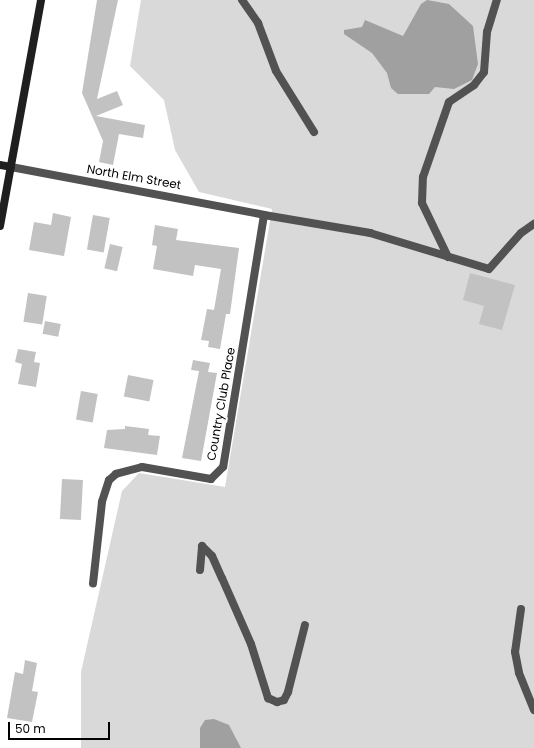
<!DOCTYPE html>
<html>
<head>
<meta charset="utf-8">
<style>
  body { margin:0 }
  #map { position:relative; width:534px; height:748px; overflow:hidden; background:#fff; font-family:Poppins,sans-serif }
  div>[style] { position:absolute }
  .green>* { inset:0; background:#d9d9d9 }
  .water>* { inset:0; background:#a0a0a0 }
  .building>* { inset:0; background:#c2c2c2; transform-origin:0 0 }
  .lane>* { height:8px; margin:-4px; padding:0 4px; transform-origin:4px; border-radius:4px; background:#525252 }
  .street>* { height:8px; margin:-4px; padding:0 4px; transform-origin:4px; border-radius:4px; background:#525252 }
  .secondary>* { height:8px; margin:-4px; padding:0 4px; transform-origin:4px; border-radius:4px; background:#1f1f1f }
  span { translate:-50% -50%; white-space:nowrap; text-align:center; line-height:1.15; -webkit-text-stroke:4px #fff; paint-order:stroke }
  .street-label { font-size:12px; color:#000 }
  .scale { position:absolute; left:8px; top:722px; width:102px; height:18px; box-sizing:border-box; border:2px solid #000; border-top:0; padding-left:5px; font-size:12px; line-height:14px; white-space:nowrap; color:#000; -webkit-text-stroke:3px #fff; paint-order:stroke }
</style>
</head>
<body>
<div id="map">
  <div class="green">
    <div style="clip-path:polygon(141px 0,534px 0,534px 748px,81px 748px,81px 672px,122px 491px,139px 473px,225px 487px,272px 209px,199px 192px,175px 150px,164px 100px,130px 66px)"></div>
  </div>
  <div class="water">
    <div style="clip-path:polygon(427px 0,449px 4px,473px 26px,478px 64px,472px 80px,454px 89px,435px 87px,429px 94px,398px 94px,391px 88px,387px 73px,372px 53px,344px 34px,344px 30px,362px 27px,365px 20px,403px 36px,421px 4px)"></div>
    <div style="clip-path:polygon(214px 719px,229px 725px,241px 748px,200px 748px,200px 728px,205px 720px)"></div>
  </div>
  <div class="building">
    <div style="clip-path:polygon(97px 0,118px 0,97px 99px,117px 91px,123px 105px,96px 116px,145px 125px,143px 138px,119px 134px,113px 165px,99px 162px,103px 141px,82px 93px)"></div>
    <div style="clip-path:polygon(53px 213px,71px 217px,64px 256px,29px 250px,34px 222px,51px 225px)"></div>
    <div style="left:93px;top:215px;width:17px;height:35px;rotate:10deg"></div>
    <div style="clip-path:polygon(155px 225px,178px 229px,176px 240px,239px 248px,230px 314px,226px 314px,220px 349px,208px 347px,209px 341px,201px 340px,207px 309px,214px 310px,221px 269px,195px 265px,193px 276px,153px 269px,157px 246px,152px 245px)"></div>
    <div style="left:110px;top:244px;width:13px;height:25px;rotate:13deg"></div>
    <div style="clip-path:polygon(470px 273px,515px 285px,502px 330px,479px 324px,484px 306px,463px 300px)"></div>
    <div style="left:28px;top:293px;width:19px;height:29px;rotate:9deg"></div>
    <div style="left:45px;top:321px;width:16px;height:13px;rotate:11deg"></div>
    <div style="clip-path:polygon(18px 349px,36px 352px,34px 362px,40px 363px,36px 387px,18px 384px,22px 364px,15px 362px)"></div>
    <div style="clip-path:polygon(193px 360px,210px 363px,208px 372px,217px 373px,201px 461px,182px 458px,199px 371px,191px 370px)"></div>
    <div style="left:128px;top:375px;width:26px;height:22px;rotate:11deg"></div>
    <div style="left:81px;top:391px;width:17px;height:29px;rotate:10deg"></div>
    <div style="clip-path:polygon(125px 426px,149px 429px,148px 435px,160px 436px,157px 455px,104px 448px,107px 430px,125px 429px)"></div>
    <div style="left:62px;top:479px;width:21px;height:40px;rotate:3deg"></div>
    <div style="clip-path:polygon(25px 660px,37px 663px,32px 691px,38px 692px,32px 722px,7px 718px,15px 672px,23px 674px)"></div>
  </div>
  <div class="lane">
    <div style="left:242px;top:0;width:28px;rotate:55deg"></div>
    <div style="left:258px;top:23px;width:51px;rotate:69.4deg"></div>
    <div style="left:276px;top:71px;width:72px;rotate:58.1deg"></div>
    <div style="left:264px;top:215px;width:108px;rotate:9.6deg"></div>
    <div style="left:370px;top:233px;width:124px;rotate:16.8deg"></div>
    <div style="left:489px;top:269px;width:48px;rotate:-48.4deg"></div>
    <div style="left:521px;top:233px;width:16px;rotate:-35deg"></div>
    <div style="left:448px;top:257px;width:60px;rotate:-115.7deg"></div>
    <div style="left:422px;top:203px;width:26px;rotate:-88deg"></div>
    <div style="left:423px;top:177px;width:79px;rotate:-70.9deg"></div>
    <div style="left:449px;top:102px;width:30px;rotate:-34deg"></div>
    <div style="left:474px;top:85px;width:16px;rotate:-52deg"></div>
    <div style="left:484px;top:72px;width:40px;rotate:-85.7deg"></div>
    <div style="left:487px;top:32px;width:34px;rotate:-73deg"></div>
    <div style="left:200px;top:570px;width:24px;rotate:-85deg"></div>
    <div style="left:202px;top:546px;width:14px;rotate:45deg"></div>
    <div style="left:212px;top:556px;width:24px;rotate:66deg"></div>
    <div style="left:222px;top:578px;width:72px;rotate:66.3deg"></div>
    <div style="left:251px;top:644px;width:57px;rotate:72.5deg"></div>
    <div style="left:268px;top:698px;width:10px;rotate:24deg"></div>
    <div style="left:277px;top:702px;width:7px;rotate:-16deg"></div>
    <div style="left:284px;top:700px;width:9px;rotate:-63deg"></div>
    <div style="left:288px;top:692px;width:69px;rotate:-75.8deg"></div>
    <div style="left:521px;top:609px;width:43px;rotate:97.9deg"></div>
    <div style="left:515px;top:652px;width:21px;rotate:79deg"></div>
    <div style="left:519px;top:673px;width:40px;rotate:68deg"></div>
  </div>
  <div class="street">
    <div style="left:11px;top:167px;width:258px;rotate:10.7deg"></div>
    <div style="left:264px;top:215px;width:255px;rotate:99.2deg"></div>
    <div style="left:223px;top:467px;width:17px;rotate:135deg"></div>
    <div style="left:211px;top:479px;width:70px;rotate:-170.1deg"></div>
    <div style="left:142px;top:467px;width:27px;rotate:165deg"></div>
    <div style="left:116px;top:474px;width:9px;rotate:139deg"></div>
    <div style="left:109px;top:480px;width:23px;rotate:108deg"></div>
    <div style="left:102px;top:502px;width:82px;rotate:96.3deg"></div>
  </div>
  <div class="secondary">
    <div style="left:0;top:165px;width:11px;rotate:10deg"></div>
    <div style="left:0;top:226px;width:230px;rotate:-79.7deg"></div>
  </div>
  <div class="street-label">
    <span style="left:134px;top:177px;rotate:10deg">North Elm Street</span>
    <span style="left:221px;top:404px;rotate:-80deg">Country Club Place</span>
  </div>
  <div class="scale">50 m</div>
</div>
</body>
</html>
